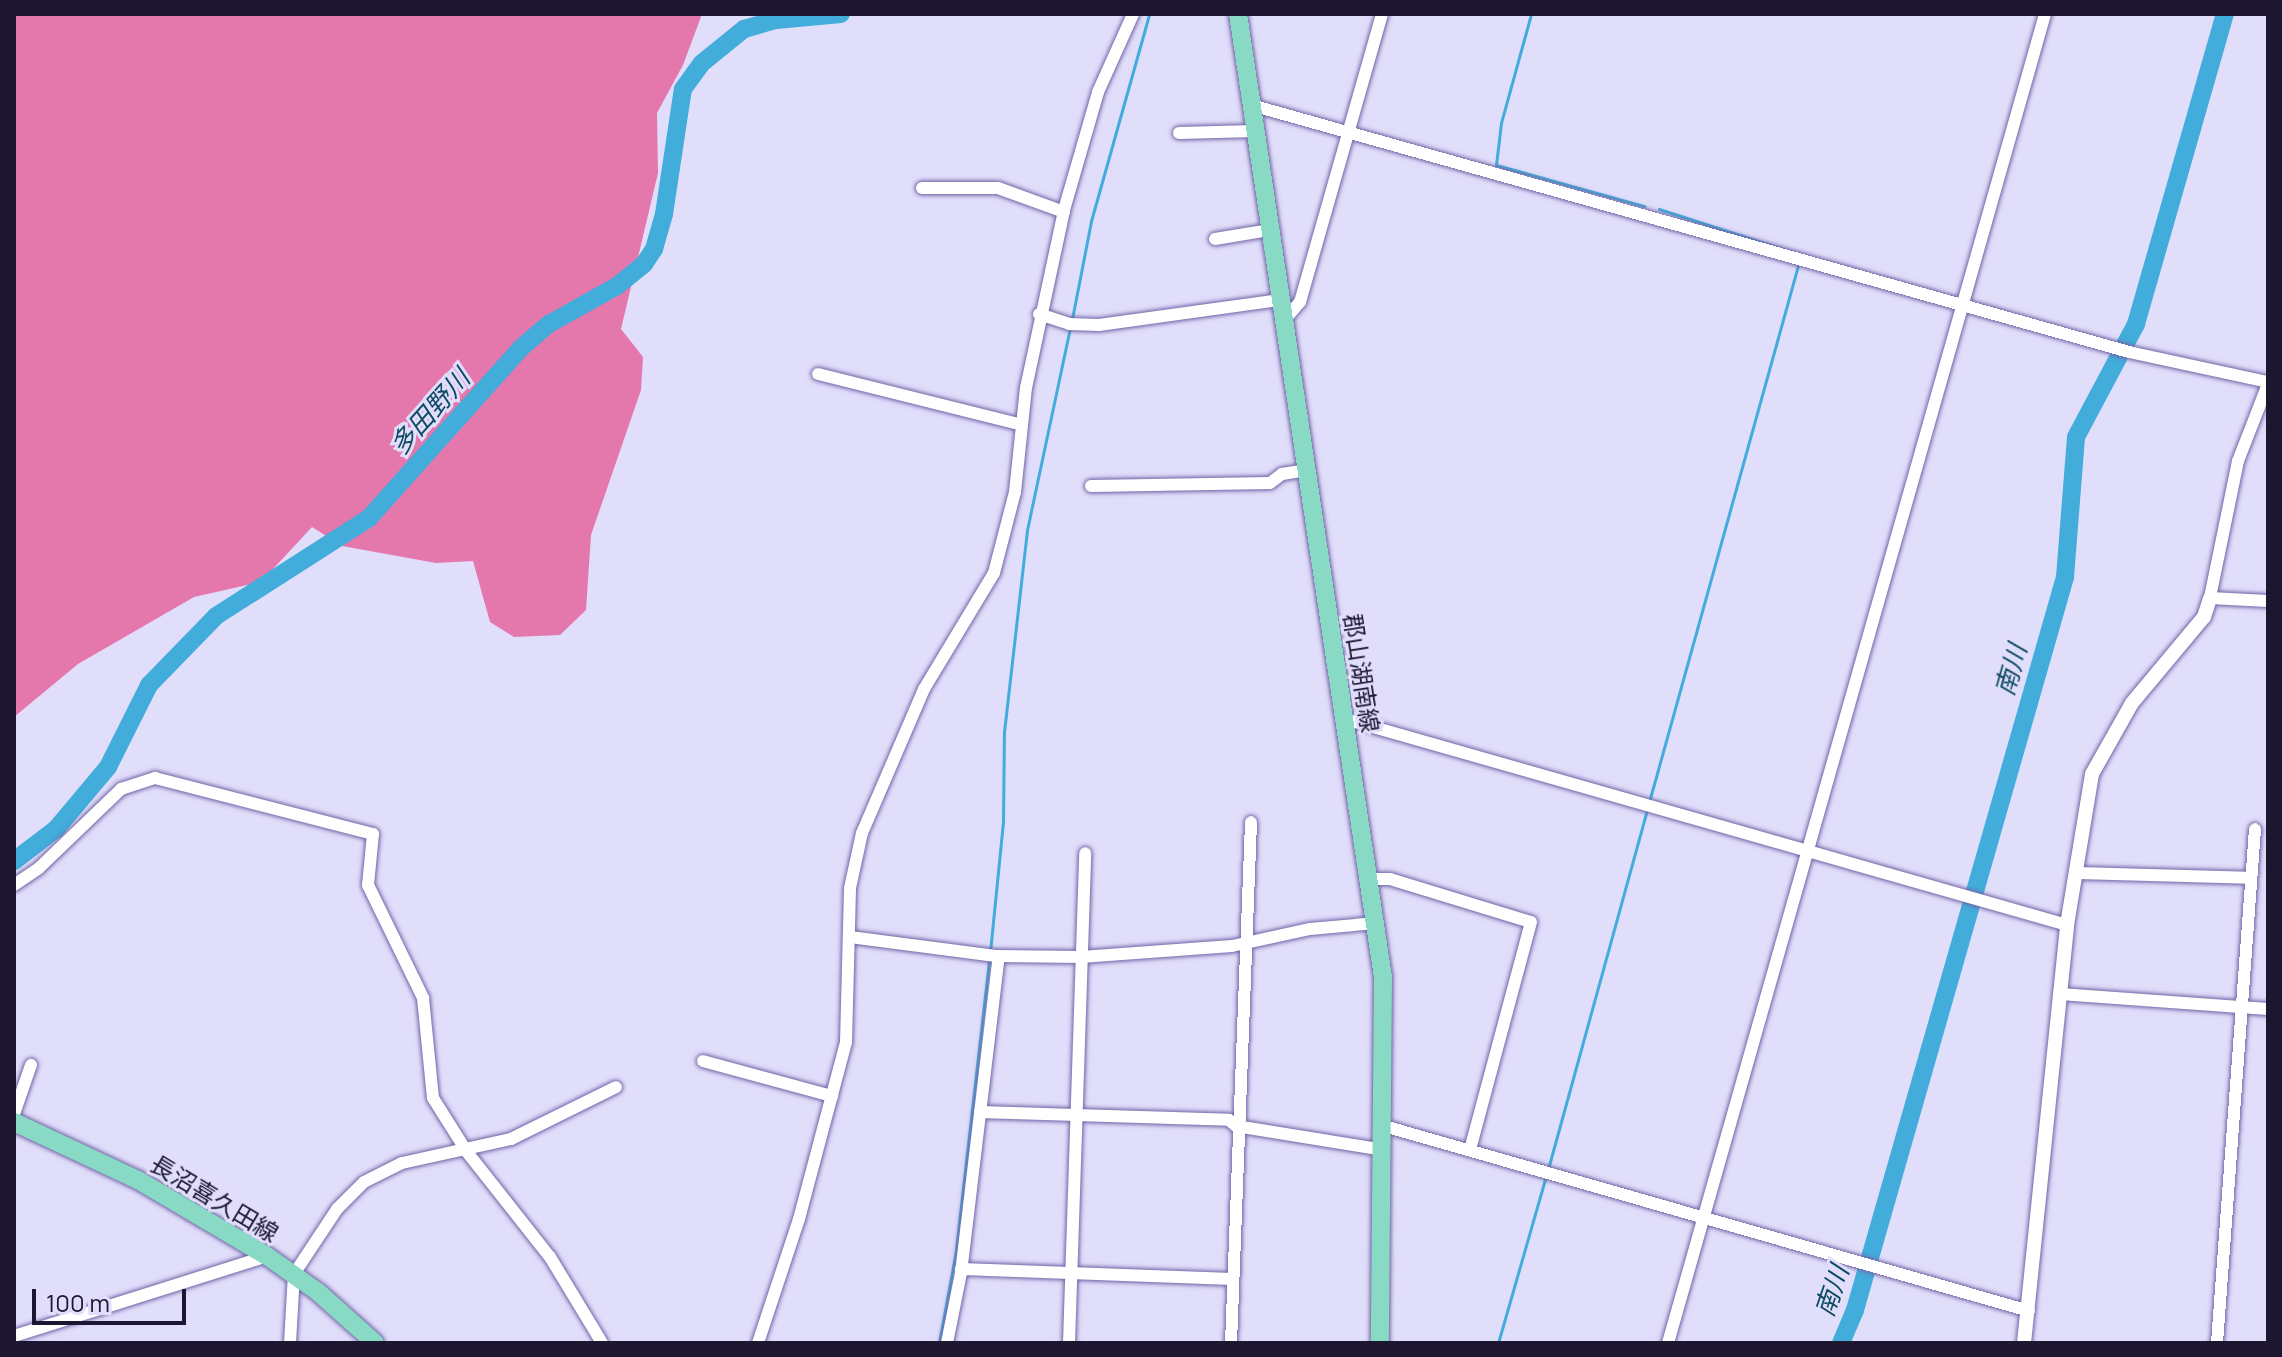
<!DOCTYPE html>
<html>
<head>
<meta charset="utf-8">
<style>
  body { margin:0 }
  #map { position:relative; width:2282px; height:1357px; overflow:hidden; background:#e1defb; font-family:Manrope,"Noto Sans JP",sans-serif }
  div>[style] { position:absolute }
  .forest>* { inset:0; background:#e477ac }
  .stream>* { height:3px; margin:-1.5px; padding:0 1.5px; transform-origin:1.5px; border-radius:1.5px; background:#42acdb }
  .river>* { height:18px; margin:-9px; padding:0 9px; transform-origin:9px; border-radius:9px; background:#42acdb }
  .roads { filter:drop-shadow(0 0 2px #7165a7) drop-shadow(0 0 2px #7165a7) }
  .minor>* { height:12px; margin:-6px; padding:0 6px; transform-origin:6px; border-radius:6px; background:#fff }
  .tertiary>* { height:14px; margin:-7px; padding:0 7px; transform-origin:7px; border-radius:7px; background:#fff }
  .primary>* { height:18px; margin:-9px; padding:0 9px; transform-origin:9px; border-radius:9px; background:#88dac4 }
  span { translate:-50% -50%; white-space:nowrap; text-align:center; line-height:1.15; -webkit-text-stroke:6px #e1defb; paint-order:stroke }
  .street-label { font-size:24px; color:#1c1631 }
  .water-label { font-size:26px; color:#0f4a63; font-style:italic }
  .frame { position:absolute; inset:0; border:16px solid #1c1631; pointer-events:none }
  .scale { position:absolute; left:32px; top:1289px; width:154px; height:36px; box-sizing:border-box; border:4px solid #1c1631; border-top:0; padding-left:10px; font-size:24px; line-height:28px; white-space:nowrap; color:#1c1631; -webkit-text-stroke:6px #e1defb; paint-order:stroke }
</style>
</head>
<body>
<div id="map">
  <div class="forest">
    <div style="clip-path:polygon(14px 14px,702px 14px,683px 65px,657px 113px,658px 173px,621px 329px,643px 357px,641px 390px,591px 535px,586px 610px,560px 635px,514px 637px,490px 622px,473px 561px,436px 563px,342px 546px,312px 527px,261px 582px,194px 597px,78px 664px,14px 717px)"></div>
  </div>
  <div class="stream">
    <div style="left:1531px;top:14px;width:113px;rotate:105.4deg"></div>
    <div style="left:1501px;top:123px;width:42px;rotate:96.8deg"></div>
    <div style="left:1496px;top:165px;width:154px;rotate:15.5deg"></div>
    <div style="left:1659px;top:209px;width:149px;rotate:17.9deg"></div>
    <div style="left:1072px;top:319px;width:100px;rotate:-79deg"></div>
    <div style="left:1091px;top:221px;width:215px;rotate:-74.3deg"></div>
    <div style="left:1649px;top:802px;width:560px;rotate:-74.48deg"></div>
    <div style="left:990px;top:952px;width:131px;rotate:-84.3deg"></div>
    <div style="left:1003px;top:822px;width:90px;rotate:-89.4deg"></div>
    <div style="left:1004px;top:732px;width:203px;rotate:-83.5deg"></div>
    <div style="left:1027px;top:530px;width:208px;rotate:-78deg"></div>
    <div style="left:1548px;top:1169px;width:372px;rotate:-74.6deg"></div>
    <div style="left:939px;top:1343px;width:95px;rotate:-79.6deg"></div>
    <div style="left:956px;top:1250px;width:293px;rotate:-83.5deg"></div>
    <div style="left:1498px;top:1343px;width:174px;rotate:-74deg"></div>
  </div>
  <div class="river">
    <div style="left:14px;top:861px;width:53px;rotate:-37.3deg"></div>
    <div style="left:56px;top:829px;width:81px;rotate:-50deg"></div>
    <div style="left:108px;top:767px;width:92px;rotate:-63.4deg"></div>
    <div style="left:149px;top:685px;width:96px;rotate:-45.8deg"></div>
    <div style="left:216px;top:616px;width:182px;rotate:-32.6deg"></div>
    <div style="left:369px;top:518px;width:228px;rotate:-48.2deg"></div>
    <div style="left:521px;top:348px;width:37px;rotate:-41deg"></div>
    <div style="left:549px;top:324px;width:78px;rotate:-29.2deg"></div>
    <div style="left:617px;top:286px;width:35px;rotate:-39deg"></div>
    <div style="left:644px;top:264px;width:18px;rotate:-56deg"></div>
    <div style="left:654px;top:249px;width:36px;rotate:-74deg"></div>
    <div style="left:664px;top:214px;width:126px;rotate:-81.4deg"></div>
    <div style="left:683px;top:89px;width:32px;rotate:-54deg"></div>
    <div style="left:702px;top:63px;width:54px;rotate:-39deg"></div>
    <div style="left:744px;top:29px;width:33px;rotate:-16deg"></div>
    <div style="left:776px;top:20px;width:65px;rotate:-5.3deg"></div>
    <div style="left:1841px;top:1343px;width:36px;rotate:-67deg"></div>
    <div style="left:1855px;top:1310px;width:762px;rotate:-74.01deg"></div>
    <div style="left:2065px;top:577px;width:140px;rotate:-85.5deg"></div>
    <div style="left:2076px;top:437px;width:128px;rotate:-62deg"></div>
    <div style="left:2136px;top:324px;width:323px;rotate:-74deg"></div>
  </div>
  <div class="roads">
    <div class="minor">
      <div style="left:1251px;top:105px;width:912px;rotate:15.71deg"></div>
      <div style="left:2129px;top:352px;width:142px;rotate:12.2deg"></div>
      <div style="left:1179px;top:133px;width:76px;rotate:-1.5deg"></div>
      <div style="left:922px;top:188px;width:76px"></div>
      <div style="left:998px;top:188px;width:70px;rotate:20deg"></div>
      <div style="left:1215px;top:239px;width:56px;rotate:-9.3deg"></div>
      <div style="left:1039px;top:314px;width:32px;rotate:18deg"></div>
      <div style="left:1069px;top:324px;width:30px;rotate:2deg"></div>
      <div style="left:1099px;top:325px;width:183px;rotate:-7.9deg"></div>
      <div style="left:1283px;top:322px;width:26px;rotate:-50deg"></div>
      <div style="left:1300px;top:302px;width:299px;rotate:-74.1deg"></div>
      <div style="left:818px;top:374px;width:210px;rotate:14deg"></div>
      <div style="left:2268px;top:384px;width:83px;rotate:111.3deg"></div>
      <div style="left:2238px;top:461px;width:140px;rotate:101.6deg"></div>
      <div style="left:2210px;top:598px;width:58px;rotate:3deg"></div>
      <div style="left:1091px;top:486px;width:179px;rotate:-1deg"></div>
      <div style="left:1270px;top:483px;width:15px;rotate:-37deg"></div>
      <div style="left:1282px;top:474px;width:24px;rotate:-9deg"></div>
      <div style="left:1345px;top:719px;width:751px;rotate:15.92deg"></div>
      <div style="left:2075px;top:873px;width:176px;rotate:1.6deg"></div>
      <div style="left:1371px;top:879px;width:19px"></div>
      <div style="left:1390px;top:879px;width:147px;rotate:17deg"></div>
      <div style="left:1531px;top:922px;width:236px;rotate:105deg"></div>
      <div style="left:14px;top:885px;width:30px;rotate:-34deg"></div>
      <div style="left:39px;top:868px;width:114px;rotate:-43.9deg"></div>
      <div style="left:121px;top:789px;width:36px;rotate:-18deg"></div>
      <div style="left:155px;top:778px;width:225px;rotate:14.4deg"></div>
      <div style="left:373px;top:834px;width:51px;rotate:95.6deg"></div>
      <div style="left:368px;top:885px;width:126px;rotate:64deg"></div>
      <div style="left:423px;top:998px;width:100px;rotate:84.3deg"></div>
      <div style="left:433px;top:1098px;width:64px;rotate:57.8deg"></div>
      <div style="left:467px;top:1152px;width:134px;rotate:51.7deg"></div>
      <div style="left:550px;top:1257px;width:100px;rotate:58.8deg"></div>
      <div style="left:850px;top:937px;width:147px;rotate:7.4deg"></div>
      <div style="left:996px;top:956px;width:85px;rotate:0.7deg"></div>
      <div style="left:1081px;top:957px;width:151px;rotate:-4.2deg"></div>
      <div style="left:1232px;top:946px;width:80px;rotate:-12.3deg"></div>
      <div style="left:1310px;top:929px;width:66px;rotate:-5.2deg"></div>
      <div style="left:2059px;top:994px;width:210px;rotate:4.1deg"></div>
      <div style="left:703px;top:1061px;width:134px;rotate:15.2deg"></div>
      <div style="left:980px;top:1112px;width:249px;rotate:1.8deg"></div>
      <div style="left:1229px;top:1120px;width:9px;rotate:41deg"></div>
      <div style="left:1236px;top:1126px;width:150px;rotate:9.2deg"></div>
      <div style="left:14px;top:1114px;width:52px;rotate:-70.9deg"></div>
      <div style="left:1384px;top:1126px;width:671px;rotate:16deg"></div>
      <div style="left:961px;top:1269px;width:272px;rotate:2.1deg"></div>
      <div style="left:14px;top:1336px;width:265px;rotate:-17.5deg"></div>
      <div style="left:290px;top:1343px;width:69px;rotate:-86.7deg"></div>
      <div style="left:294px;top:1274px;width:78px;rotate:-56.5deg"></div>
      <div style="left:337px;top:1209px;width:38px;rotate:-45deg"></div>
      <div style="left:364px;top:1182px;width:42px;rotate:-26.6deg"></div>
      <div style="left:402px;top:1163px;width:112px;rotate:-12.4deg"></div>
      <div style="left:511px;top:1139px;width:117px;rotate:-26.3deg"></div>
      <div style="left:758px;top:1343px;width:131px;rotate:-71.7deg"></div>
      <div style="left:799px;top:1219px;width:183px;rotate:-75.1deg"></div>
      <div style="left:846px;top:1042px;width:154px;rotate:-88.5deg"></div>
      <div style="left:850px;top:888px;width:56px;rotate:-77.7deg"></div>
      <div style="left:862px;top:833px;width:157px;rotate:-66.7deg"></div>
      <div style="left:924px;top:689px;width:135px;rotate:-58.9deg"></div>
      <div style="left:994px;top:573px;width:84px;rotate:-75.5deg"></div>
      <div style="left:1015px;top:492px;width:105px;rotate:-84deg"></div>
      <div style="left:1026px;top:388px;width:182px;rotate:-77.9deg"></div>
      <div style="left:1064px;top:210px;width:123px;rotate:-73.9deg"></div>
      <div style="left:1098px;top:92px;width:85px;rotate:-65.8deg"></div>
      <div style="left:947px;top:1343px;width:71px;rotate:-78.7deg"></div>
      <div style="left:961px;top:1273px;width:319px;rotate:-83.2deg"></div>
      <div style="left:1069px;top:1343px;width:490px;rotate:-88.1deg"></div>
      <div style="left:1231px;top:1343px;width:521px;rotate:-87.8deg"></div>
      <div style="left:1668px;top:1343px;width:1381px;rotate:-74.16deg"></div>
      <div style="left:2217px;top:1343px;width:515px;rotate:-85.77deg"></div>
    </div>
    <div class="tertiary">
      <div style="left:2024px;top:1343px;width:420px;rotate:-84.1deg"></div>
      <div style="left:2067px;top:925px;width:153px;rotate:-80.6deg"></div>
      <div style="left:2092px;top:774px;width:81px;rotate:-60.6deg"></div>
      <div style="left:2132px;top:703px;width:112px;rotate:-50.1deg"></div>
      <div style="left:2204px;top:617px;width:20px;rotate:-72deg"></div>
    </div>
    <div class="primary">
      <div style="left:1238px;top:14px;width:974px;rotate:81.44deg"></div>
      <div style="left:1383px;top:977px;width:366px;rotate:90.5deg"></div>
      <div style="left:14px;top:1122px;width:137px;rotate:25.1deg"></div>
      <div style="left:138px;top:1180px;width:150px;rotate:30.5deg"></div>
      <div style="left:267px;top:1256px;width:62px;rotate:35.2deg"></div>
      <div style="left:318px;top:1292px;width:76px;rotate:41.8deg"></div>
    </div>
  </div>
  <div class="street-label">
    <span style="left:1362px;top:673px;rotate:81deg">郡山湖南線</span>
    <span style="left:215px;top:1198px;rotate:31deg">長沼喜久田線</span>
  </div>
  <div class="water-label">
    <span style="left:430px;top:412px;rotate:-48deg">多田野川</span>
    <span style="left:2011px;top:670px;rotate:-74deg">南川</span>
    <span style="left:1832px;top:1291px;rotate:-71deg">南川</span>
  </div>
  <div class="frame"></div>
  <div class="scale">100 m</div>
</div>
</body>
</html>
